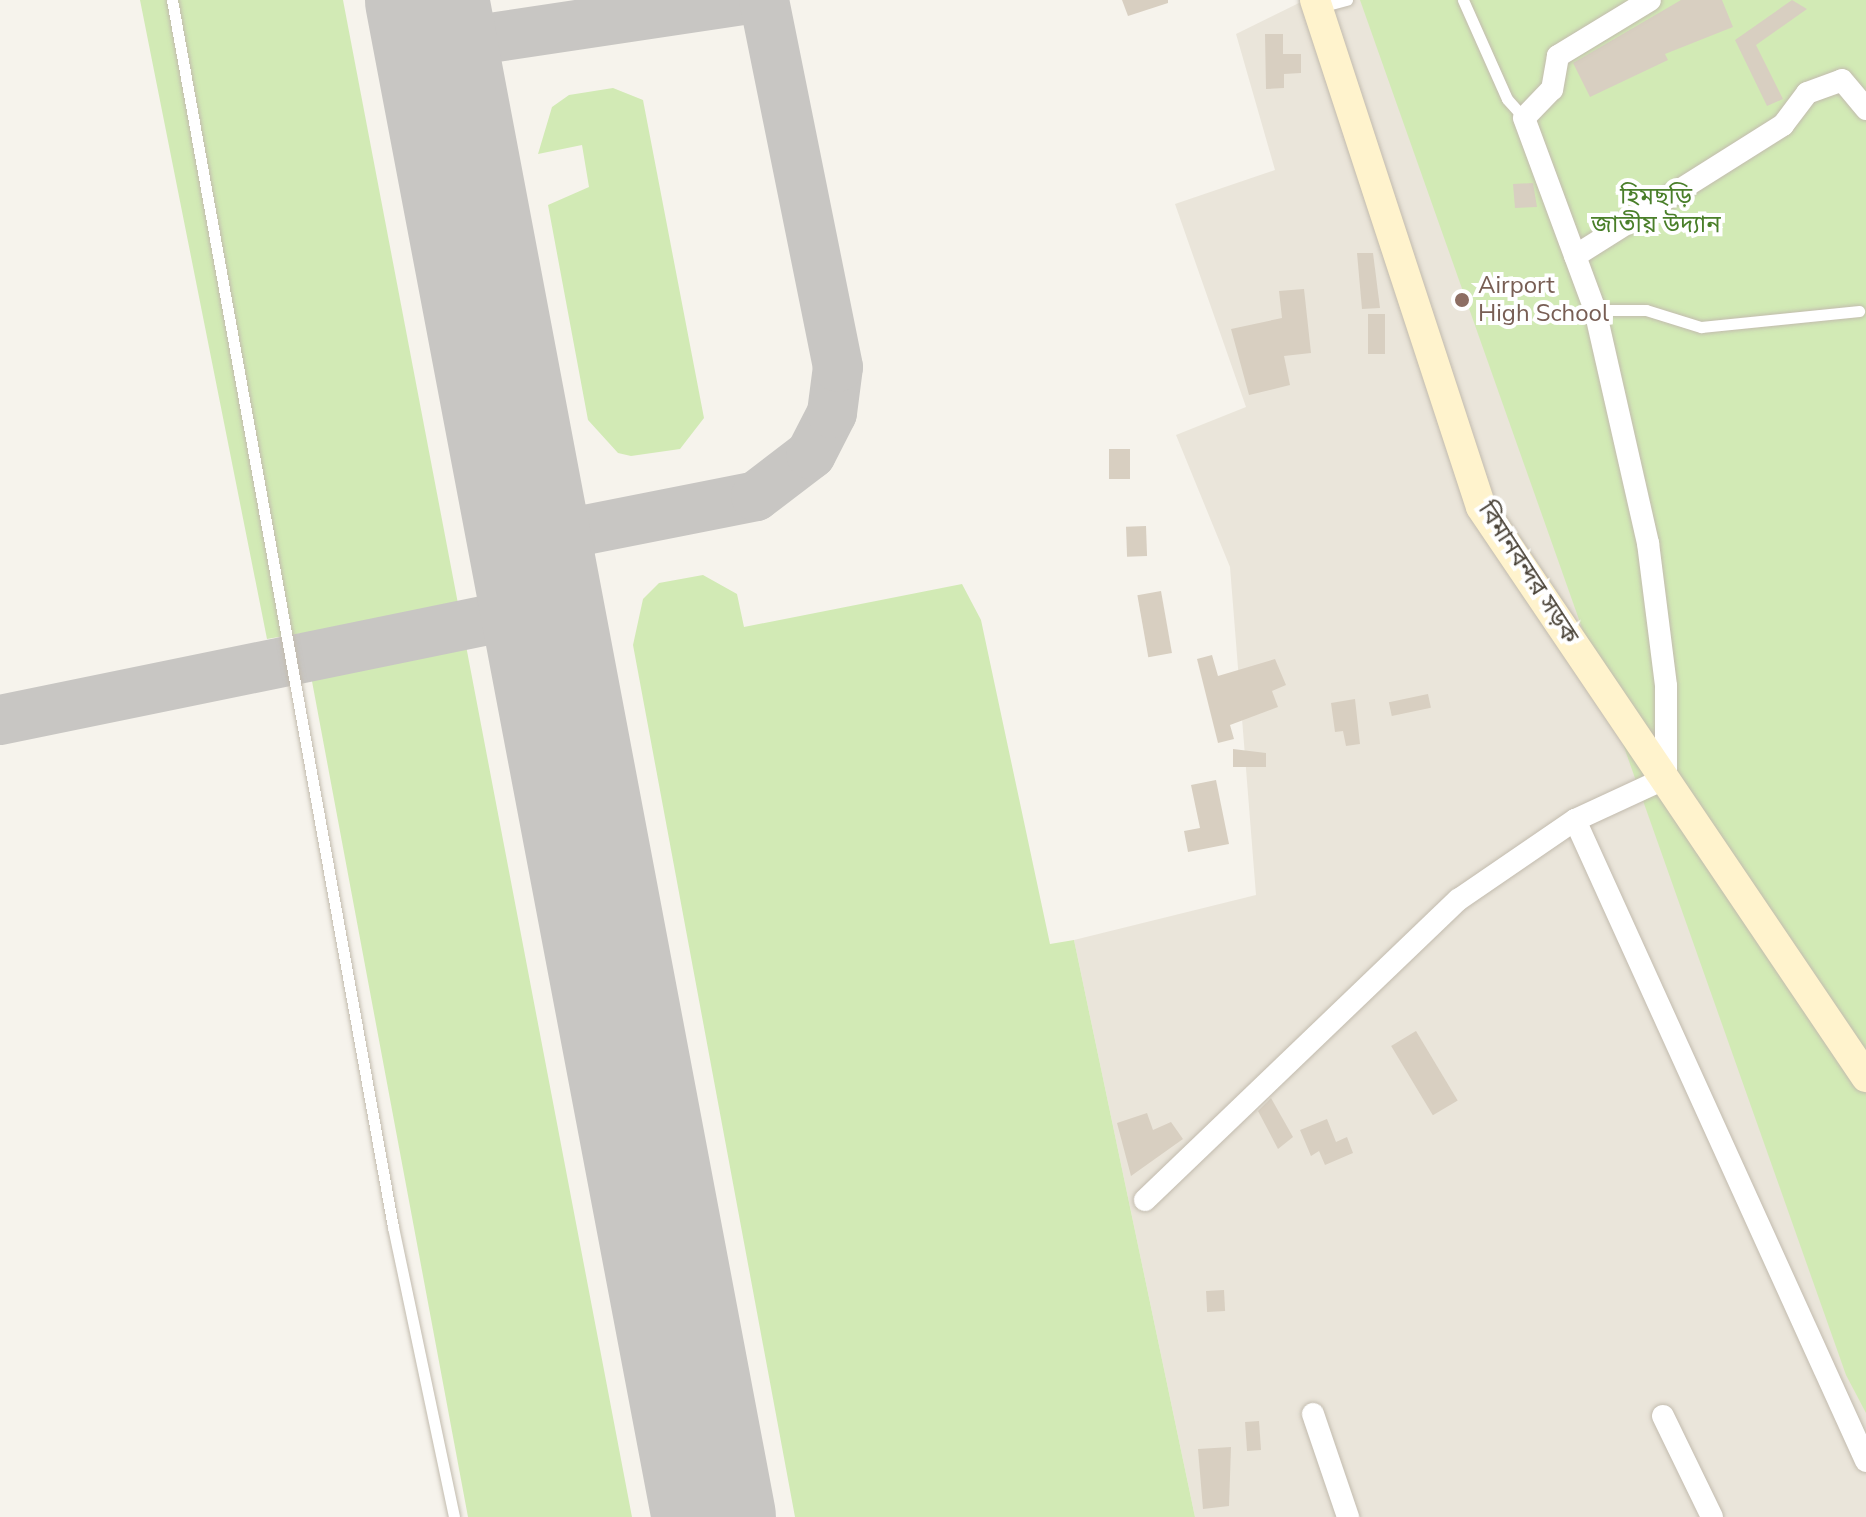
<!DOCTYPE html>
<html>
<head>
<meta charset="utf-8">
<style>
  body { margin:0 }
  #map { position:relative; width:1866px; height:1517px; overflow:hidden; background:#f6f3ec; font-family:"Nunito Sans","Noto Sans Bengali",sans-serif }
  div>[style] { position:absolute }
  .residential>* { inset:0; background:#eae5da }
  .green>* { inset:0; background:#d2eab5 }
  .taxiway>* { height:50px; margin:-25px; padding:0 25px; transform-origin:25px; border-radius:25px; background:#c8c6c3 }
  .runway>* { height:124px; margin:-62px; padding:0 62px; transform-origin:62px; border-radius:62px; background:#c8c6c3 }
  .building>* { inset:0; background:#d8cfc1; transform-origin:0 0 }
  .roads { filter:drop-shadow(0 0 2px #c2bbae) drop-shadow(0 0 2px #c2bbae) }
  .lane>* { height:11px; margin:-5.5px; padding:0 5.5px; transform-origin:5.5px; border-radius:5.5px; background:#fff }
  .street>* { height:22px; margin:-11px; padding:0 11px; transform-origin:11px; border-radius:11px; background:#fff }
  .secondary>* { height:30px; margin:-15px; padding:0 15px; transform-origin:15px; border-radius:15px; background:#fff3cd }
  .dots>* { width:22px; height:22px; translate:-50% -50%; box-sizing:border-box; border:4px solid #fff; border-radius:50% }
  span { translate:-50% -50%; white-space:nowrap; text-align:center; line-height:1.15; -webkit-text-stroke:8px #fff; paint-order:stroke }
  .park-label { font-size:24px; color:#4a7f2a }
  .education-label { font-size:24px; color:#785e54 }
  .left { translate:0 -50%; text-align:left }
  .street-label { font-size:24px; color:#4b4439 }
</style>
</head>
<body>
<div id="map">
  <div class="residential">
    <div style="clip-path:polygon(1305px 0,1866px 0,1866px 1517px,1195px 1517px,1074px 940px,1256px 895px,1230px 567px,1176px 435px,1246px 407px,1175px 204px,1275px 170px,1236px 34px)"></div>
  </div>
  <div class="green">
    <div style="clip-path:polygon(140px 0,343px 0,632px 1517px,468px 1517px,303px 633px,267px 639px)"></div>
    <div style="clip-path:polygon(1360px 0,1866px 0,1866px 1413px,1846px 1375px)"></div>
    <div style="clip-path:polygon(613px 88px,643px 100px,704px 418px,680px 449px,631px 456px,618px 453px,588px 420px,548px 205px,589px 187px,582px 145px,538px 154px,552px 107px,569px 95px)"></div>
    <div style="clip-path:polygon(703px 575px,737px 594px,744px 627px,962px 584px,981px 620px,1050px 944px,1074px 940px,1195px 1517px,795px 1517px,633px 645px,643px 599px,659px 583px)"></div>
  </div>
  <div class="taxiway">
    <div style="left:436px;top:46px;width:312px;rotate:-8.5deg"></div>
    <div style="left:520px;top:492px;width:40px;rotate:48deg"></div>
    <div style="left:547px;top:522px;width:39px;rotate:12deg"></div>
    <div style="left:585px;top:530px;width:40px;rotate:150.3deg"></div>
    <div style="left:550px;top:550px;width:47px;rotate:102.3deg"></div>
    <div style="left:585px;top:530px;width:174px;rotate:-11.2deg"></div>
    <div style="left:756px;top:496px;width:69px;rotate:-37.4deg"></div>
    <div style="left:811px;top:454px;width:46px;rotate:-62.9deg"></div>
    <div style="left:832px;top:413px;width:46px;rotate:-82.6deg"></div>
    <div style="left:838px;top:367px;width:374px;rotate:-101.4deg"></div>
    <div style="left:0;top:720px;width:553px;rotate:-11.57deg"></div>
  </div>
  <div class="runway">
    <div style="left:427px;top:0;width:1544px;rotate:79.29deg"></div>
  </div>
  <div class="building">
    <div style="clip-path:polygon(1122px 0,1168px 0,1168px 3px,1128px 16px)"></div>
    <div style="clip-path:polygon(1681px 0,1722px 0,1733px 27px,1665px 54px,1668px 60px,1590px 97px,1573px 63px)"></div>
    <div style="clip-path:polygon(1792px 0,1807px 9px,1756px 45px,1783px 99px,1767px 106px,1735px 40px)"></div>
    <div style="clip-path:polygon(1265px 34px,1283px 34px,1283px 54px,1301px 54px,1301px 73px,1284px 74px,1284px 88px,1266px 89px)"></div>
    <div style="clip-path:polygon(1533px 183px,1537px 207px,1515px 208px,1513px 184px)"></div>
    <div style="clip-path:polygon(1357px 253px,1373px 253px,1380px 308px,1362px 309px)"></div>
    <div style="clip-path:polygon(1304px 289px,1311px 353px,1284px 356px,1290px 385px,1249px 395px,1231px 329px,1282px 318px,1279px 291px)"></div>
    <div style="left:1385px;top:314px;width:40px;height:17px;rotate:90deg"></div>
    <div style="left:1109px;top:449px;width:21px;height:30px"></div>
    <div style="left:1146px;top:526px;width:30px;height:20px;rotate:88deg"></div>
    <div style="left:1161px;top:591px;width:63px;height:24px;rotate:80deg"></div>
    <div style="clip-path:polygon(1212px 655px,1218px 676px,1275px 659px,1286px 685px,1272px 691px,1278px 707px,1230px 725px,1234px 739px,1218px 743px,1197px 659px)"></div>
    <div style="left:1428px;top:694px;width:14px;height:40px;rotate:78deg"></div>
    <div style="clip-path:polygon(1355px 699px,1360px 744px,1346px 746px,1343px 731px,1335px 732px,1331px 703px)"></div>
    <div style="clip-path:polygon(1233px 749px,1266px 753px,1266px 767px,1233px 767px)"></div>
    <div style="clip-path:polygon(1216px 780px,1229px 844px,1188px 852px,1184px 831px,1200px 828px,1191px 785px)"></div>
    <div style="left:1416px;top:1031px;width:81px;height:29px;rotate:59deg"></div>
    <div style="clip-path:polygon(1271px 1098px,1293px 1137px,1278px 1149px,1258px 1111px)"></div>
    <div style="clip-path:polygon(1147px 1113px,1153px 1130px,1171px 1122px,1183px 1139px,1131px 1176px,1117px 1123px)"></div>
    <div style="clip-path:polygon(1327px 1119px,1336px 1142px,1347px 1137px,1353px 1153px,1325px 1165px,1319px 1151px,1311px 1156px,1300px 1130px)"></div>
    <div style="left:1224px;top:1290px;width:21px;height:18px;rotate:87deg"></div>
    <div style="left:1259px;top:1421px;width:29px;height:14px;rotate:86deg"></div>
    <div style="clip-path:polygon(1231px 1447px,1229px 1506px,1203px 1509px,1198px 1449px)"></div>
  </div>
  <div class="roads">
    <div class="lane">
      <div style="left:172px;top:0;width:1247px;rotate:79.79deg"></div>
      <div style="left:393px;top:1227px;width:296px;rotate:78.1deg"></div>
      <div style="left:1463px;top:0;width:108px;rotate:66deg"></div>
      <div style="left:1507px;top:99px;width:25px;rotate:48deg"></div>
      <div style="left:1320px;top:7px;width:28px;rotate:-15deg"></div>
      <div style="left:1595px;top:310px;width:51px"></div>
      <div style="left:1646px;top:310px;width:58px;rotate:17.2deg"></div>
      <div style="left:1701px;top:327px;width:159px;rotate:-5.8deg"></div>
    </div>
    <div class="street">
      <div style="left:1650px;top:0;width:108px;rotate:148.7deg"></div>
      <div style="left:1558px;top:56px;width:34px;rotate:100deg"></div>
      <div style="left:1552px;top:89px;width:40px;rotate:134deg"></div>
      <div style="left:1524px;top:118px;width:205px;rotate:69.7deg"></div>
      <div style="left:1595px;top:310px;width:239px;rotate:77.2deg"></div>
      <div style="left:1648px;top:543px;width:144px;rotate:82.8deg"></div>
      <div style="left:1666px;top:686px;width:92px;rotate:90deg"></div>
      <div style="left:1666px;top:778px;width:100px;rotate:155.2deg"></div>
      <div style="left:1575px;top:820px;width:704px;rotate:65.58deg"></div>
      <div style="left:1575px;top:256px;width:246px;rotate:-32.2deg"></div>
      <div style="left:1783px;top:125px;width:40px;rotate:-53deg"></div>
      <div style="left:1807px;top:93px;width:37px;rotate:-20deg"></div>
      <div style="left:1842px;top:80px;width:38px;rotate:50deg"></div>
      <div style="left:1145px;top:1200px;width:434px;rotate:-43.8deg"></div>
      <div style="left:1458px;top:900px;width:142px;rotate:-34.4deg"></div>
      <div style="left:1313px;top:1414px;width:109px;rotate:71.2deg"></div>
      <div style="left:1663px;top:1416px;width:112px;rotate:64.1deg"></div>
    </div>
    <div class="secondary">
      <div style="left:1315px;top:0;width:533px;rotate:71.87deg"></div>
      <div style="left:1481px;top:507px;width:688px;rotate:55.96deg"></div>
    </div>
  </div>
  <div class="dots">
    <div style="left:1462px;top:300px;background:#8d6e63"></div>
  </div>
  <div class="park-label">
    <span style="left:1656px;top:211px">হিমছড়ি<br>জাতীয় উদ্যান</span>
  </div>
  <div class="education-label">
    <span class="left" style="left:1478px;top:300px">Airport<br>High School</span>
  </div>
  <div class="street-label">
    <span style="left:1528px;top:573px;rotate:57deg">বিমানবন্দর সড়ক</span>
  </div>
</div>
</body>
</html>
